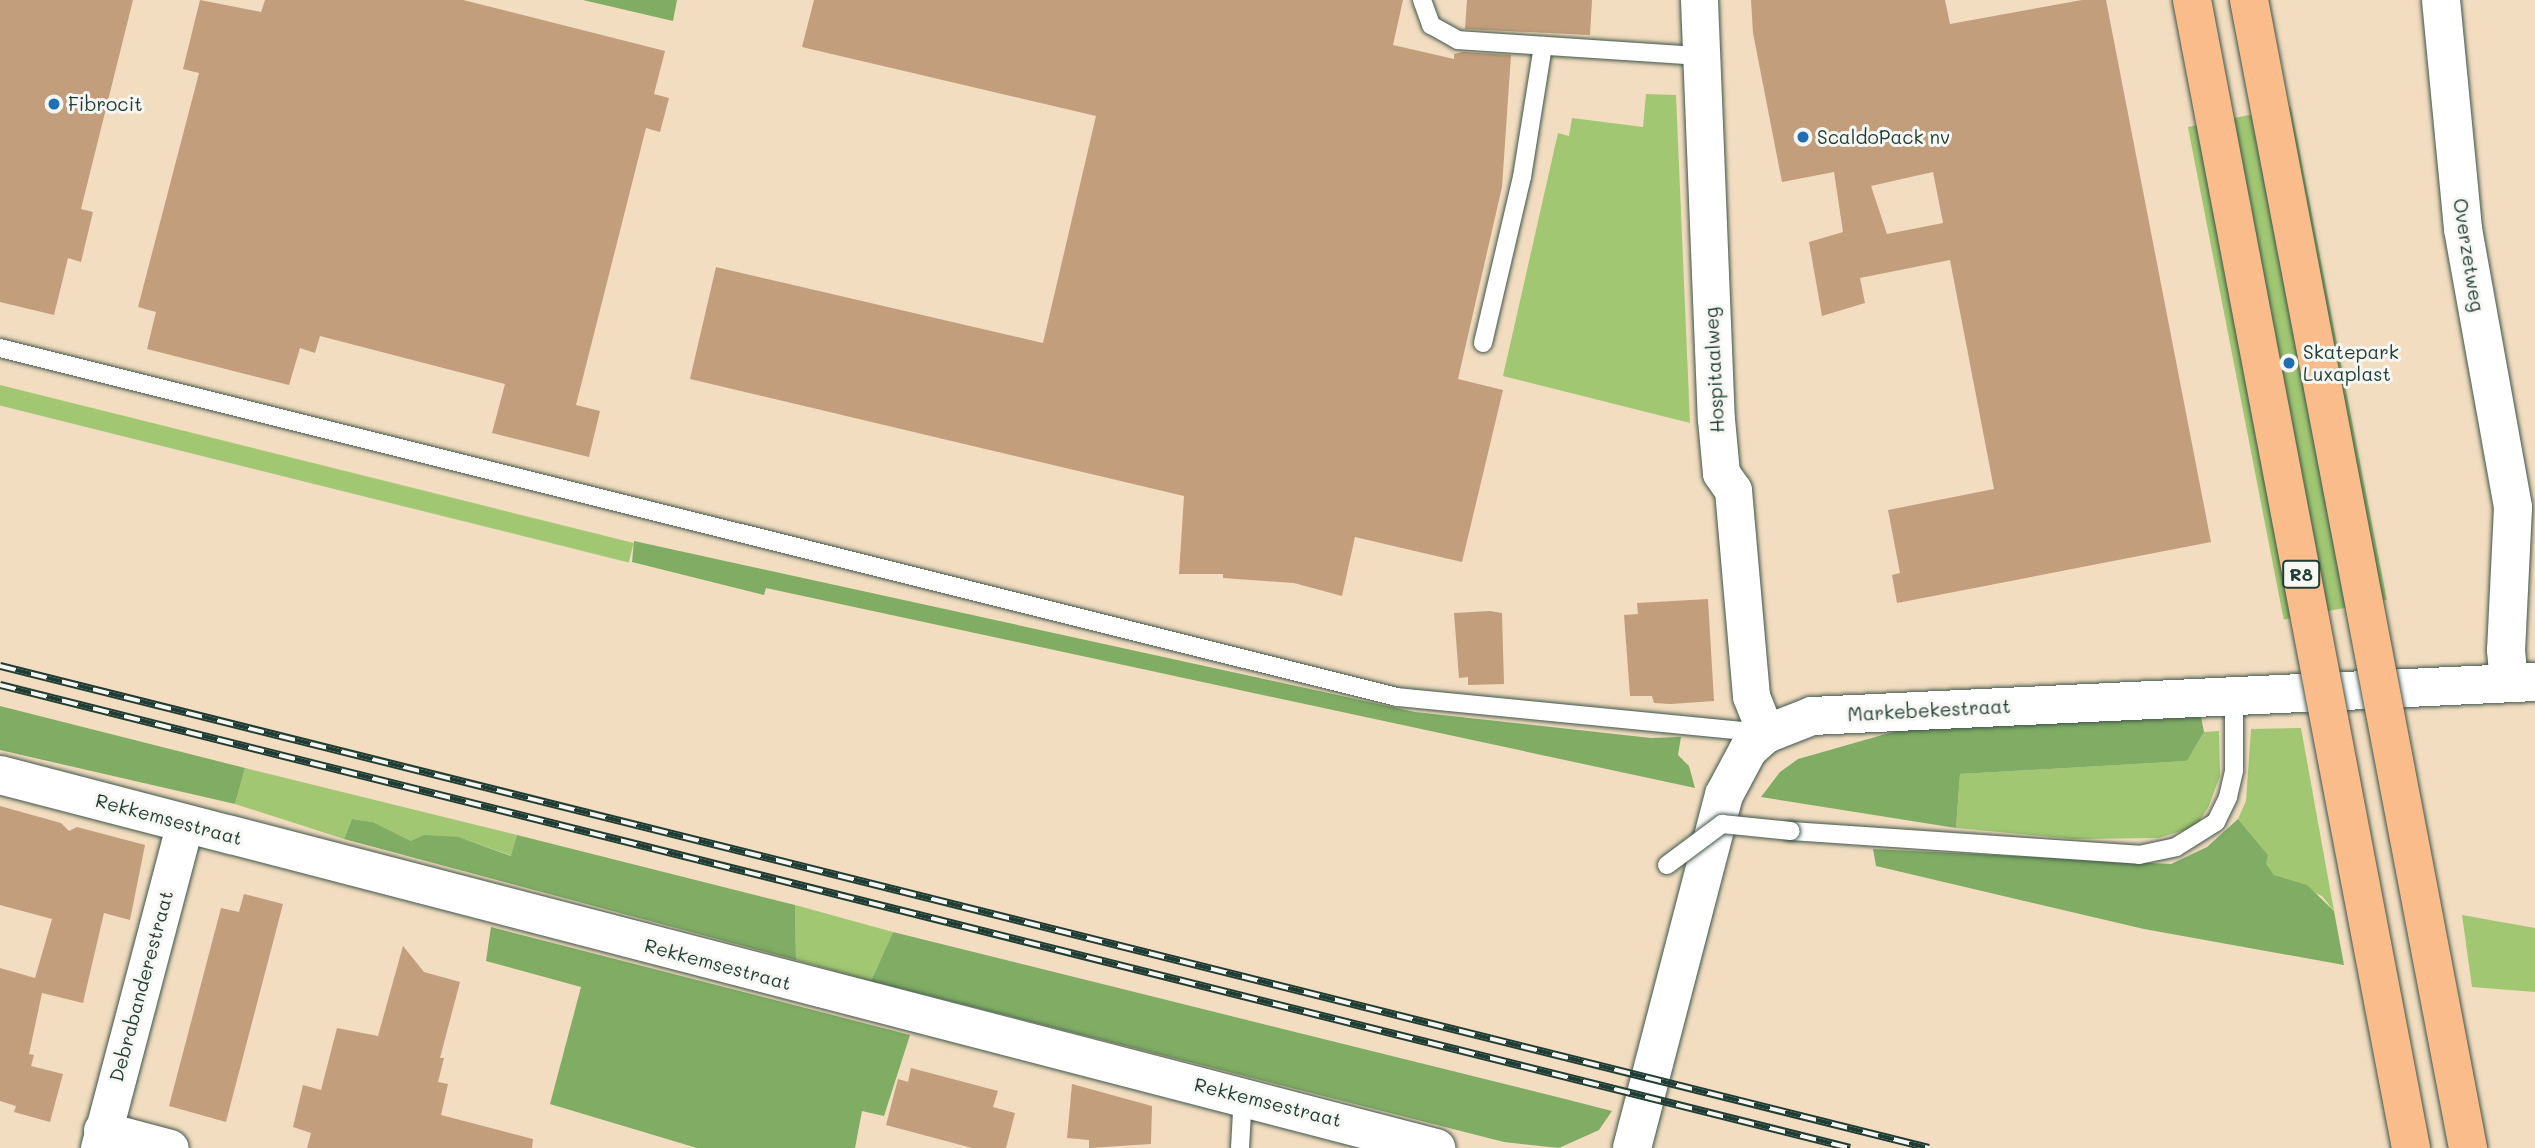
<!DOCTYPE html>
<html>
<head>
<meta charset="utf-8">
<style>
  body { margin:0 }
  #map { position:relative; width:2535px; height:1148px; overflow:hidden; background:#f2ddc0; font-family:Mali,sans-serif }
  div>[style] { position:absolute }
  .green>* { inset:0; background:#a1c772; transform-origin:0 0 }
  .forest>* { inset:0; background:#80ac64 }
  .building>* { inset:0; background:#c29e7c }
  .roads { filter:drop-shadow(0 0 2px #3f5549) drop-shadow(0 0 2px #3f5549) }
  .service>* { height:18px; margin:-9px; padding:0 9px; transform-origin:9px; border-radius:9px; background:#fff }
  .minor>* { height:37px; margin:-18.5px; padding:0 18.5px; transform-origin:18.5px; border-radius:18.5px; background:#fff }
  .tertiary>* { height:38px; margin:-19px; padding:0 19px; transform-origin:19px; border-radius:19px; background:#fff }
  .rail>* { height:8px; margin-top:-4px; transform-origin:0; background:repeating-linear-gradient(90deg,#f6f6f2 0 16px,#1f3d34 0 32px); box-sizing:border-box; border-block:2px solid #1f3d34 }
  .bridges { filter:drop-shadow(0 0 2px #3f5549) drop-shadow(0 0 2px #3f5549) }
  .service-bridge>* { height:18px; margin:-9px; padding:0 9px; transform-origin:9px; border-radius:9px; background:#fff }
  .motorway-bridge>* { height:38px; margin:-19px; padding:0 19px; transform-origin:19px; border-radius:19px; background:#fabc8b }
  .dots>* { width:19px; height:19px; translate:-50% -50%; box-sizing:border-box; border:4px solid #f6f6f2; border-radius:50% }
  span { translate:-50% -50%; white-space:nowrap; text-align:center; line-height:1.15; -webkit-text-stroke:6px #f6f6f2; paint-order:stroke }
  .shield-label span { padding:2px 5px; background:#f6f6f2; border:2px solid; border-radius:5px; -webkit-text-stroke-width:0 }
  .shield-label { font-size:18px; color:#1f3d34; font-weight:700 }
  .poi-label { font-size:19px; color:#1f3d34 }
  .left { translate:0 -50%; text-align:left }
  .street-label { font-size:19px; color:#1f3d34 }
</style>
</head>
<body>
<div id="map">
  <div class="green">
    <div style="clip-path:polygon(1646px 94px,1676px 95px,1690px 423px,1503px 376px,1558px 133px,1569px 136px,1572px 118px,1643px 127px)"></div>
    <div style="left:2291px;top:107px;width:502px;height:105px;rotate:79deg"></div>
    <div style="left:0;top:385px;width:653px;height:20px;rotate:14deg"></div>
    <div style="clip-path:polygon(2301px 728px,2334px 911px,2322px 896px,2274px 875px,2265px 864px,2268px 855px,2238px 819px,2246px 801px,2251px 729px)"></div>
    <div style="clip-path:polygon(2219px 731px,2220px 776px,2208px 808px,2195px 827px,2158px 838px,2074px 839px,1956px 828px,1960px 774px,2187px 761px,2204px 732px)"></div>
    <div style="clip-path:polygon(245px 768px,517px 835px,512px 856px,459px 837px,411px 841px,373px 822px,352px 819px,344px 839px,235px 804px)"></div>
    <div style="clip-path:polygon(795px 905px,893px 932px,871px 981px,796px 960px)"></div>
    <div style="clip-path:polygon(2462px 915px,2535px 928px,2535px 992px,2472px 987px)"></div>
  </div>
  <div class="forest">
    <div style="clip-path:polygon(583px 0,677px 0,673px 21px)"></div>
    <div style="clip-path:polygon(634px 541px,1415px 712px,1651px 738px,1681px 737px,1678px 755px,1689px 766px,1695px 788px,766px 588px,764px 595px,632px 562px)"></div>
    <div style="clip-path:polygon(0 706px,245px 768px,235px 804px,0 750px)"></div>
    <div style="clip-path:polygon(2201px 717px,2204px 732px,2187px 761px,1960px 774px,1956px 828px,1761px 797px,1780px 772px,1798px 759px,1900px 730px)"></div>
    <div style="clip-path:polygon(352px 819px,373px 822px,411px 841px,424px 835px,459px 837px,511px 856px,517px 835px,795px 905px,796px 960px,344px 839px)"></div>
    <div style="clip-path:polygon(2238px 819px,2268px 855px,2266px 864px,2274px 875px,2307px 885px,2334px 911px,2344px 965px,2144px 929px,1876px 866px,1873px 849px,2171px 864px,2207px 847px)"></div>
    <div style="clip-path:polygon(491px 927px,910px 1035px,884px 1116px,862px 1111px,855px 1148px,697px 1148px,550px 1104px,581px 987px,486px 961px)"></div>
    <div style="clip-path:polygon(893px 932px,1565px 1099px,1612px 1111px,1599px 1130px,1559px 1148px,1504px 1142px,871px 981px)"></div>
  </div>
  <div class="building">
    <div style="clip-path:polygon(0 0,133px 0,81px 209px,93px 212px,81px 262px,68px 258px,54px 315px,0 302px)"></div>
    <div style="clip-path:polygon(200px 0,261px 12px,265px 0,463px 0,665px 51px,654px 94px,669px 98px,660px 132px,646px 128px,576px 405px,600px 411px,589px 457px,492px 433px,505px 384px,320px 336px,315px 353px,300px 348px,289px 385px,147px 349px,156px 312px,138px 307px,199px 73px,183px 69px)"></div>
    <div style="clip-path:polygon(814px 0,1403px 0,1393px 45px,1454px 59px,1454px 54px,1463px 52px,1511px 55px,1502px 187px,1458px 379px,1503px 390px,1462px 562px,1355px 537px,1342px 596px,1294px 583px,1223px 578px,1223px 574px,1179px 574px,1184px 496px,690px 379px,716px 267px,1043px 343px,1096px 116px,802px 47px)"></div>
    <div style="clip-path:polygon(1467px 0,1592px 0,1590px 35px,1465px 29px)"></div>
    <div style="clip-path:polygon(evenodd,1751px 0,1945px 0,1950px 24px,2082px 0,2106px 0,2211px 542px,1897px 603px,1892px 575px,1900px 573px,1888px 510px,1994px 489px,1950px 260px,1860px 278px,1865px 303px,1822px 316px,1809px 242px,1843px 232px,1834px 172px,1782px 182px,1753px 33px,1751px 0,1933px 172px,1943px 223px,1887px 234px,1871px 186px,1933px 172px)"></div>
    <div style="clip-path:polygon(1708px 599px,1714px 701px,1671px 704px,1654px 703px,1652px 696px,1630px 696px,1624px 615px,1638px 614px,1637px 603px)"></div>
    <div style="clip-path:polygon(1490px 611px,1502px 613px,1504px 684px,1468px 685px,1468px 677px,1459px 678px,1454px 613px)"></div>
    <div style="clip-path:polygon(0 806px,61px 823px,69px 831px,77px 827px,145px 845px,130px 920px,104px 913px,83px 1003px,42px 993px,29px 1054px,34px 1055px,31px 1066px,63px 1074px,50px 1122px,14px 1112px,16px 1106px,0 1101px,0 968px,35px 978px,52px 919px,0 905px)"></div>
    <div style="clip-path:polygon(244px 894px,283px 904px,226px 1122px,169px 1106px,221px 908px,239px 912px)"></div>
    <div style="clip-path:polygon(403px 946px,424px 972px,460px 982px,440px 1058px,444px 1058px,438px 1082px,448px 1084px,441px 1115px,533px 1139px,532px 1148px,307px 1148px,311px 1133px,293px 1127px,303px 1085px,321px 1090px,337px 1028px,378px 1036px)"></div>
    <div style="clip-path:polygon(911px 1068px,998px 1091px,993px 1107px,1015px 1113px,1006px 1148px,972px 1148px,886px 1125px,898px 1079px,908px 1082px)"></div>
    <div style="clip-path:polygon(1072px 1084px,1152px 1106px,1151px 1144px,1089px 1148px,1089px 1140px,1067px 1138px)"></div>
  </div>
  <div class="roads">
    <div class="service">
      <div style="left:1422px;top:0;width:27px;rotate:70deg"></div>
      <div style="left:1431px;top:25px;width:31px;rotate:29deg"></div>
      <div style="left:1458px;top:40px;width:242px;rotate:3.8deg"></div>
      <div style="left:1483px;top:343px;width:171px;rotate:-76.8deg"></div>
      <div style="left:1522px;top:177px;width:133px;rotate:-80.9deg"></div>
      <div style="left:0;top:348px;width:1440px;rotate:14.03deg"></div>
      <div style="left:1397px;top:697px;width:366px;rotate:5.6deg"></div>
      <div style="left:1791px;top:831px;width:349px;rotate:3.9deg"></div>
      <div style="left:2139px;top:855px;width:38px;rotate:-12deg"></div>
      <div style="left:2176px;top:847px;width:47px;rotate:-32deg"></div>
      <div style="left:2216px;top:822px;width:28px;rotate:-64deg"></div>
      <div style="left:2228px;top:797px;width:28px;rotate:-77deg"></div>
      <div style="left:2234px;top:770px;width:74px;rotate:-90deg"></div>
      <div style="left:1240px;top:1148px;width:53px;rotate:-86.8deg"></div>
    </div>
    <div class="minor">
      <div style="left:1699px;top:0;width:419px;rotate:87.7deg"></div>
      <div style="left:1716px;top:419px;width:54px;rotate:84.7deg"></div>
      <div style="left:1721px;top:473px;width:21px;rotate:55deg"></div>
      <div style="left:1733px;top:490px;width:207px;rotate:85deg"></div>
      <div style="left:1751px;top:696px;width:41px;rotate:68.5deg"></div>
      <div style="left:102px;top:1130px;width:70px;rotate:14.8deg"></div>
      <div style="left:99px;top:1148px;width:336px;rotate:-75.2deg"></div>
    </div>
    <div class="tertiary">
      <div style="left:2441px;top:0;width:230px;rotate:84.5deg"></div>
      <div style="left:2463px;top:229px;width:283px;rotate:79.8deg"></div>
      <div style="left:2513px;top:508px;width:142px;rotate:92.8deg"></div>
      <div style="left:2506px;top:650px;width:33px;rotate:85deg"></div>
      <div style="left:0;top:775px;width:1484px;rotate:14.56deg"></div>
      <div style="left:1632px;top:1148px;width:365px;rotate:-75.4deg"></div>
      <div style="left:1724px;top:795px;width:51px;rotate:-61.9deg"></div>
      <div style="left:1748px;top:750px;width:24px;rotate:-42deg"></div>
      <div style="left:1766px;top:734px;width:49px;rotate:-21.4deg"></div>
      <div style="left:1812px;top:716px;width:724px;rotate:-2.69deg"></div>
    </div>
  </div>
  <div class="rail">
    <div style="left:0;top:666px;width:1988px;rotate:14.03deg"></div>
    <div style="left:0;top:685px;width:1907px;rotate:14.05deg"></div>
  </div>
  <div class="bridges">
    <div class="service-bridge">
      <div style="left:1667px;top:865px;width:69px;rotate:-36.7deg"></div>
      <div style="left:1722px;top:824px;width:69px;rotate:5.8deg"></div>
    </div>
    <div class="motorway-bridge">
      <div style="left:2192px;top:0;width:1169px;rotate:79.2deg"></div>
      <div style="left:2249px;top:0;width:1169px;rotate:79.2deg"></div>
    </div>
  </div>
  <div class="dots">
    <div style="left:54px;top:104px;background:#1f6fb2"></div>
    <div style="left:1803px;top:137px;background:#1f6fb2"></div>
    <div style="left:2289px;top:363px;background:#1f6fb2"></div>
  </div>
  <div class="shield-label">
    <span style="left:2301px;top:574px">R8</span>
  </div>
  <div class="poi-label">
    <span class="left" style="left:68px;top:104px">Fibrocit</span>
    <span class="left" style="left:1817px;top:137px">ScaldoPack nv</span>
    <span class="left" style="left:2303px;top:363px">Skatepark<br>Luxaplast</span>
  </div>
  <div class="street-label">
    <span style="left:2469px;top:255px;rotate:81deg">Overzetweg</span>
    <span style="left:1714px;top:370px;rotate:-93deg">Hospitaalweg</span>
    <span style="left:1929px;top:710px;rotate:-3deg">Markebekestraat</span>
    <span style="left:169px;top:819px;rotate:15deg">Rekkemsestraat</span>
    <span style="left:718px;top:964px;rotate:15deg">Rekkemsestraat</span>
    <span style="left:141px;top:986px;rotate:-75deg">Debrabanderestraat</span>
    <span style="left:1268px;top:1102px;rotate:14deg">Rekkemsestraat</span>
  </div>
</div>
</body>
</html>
